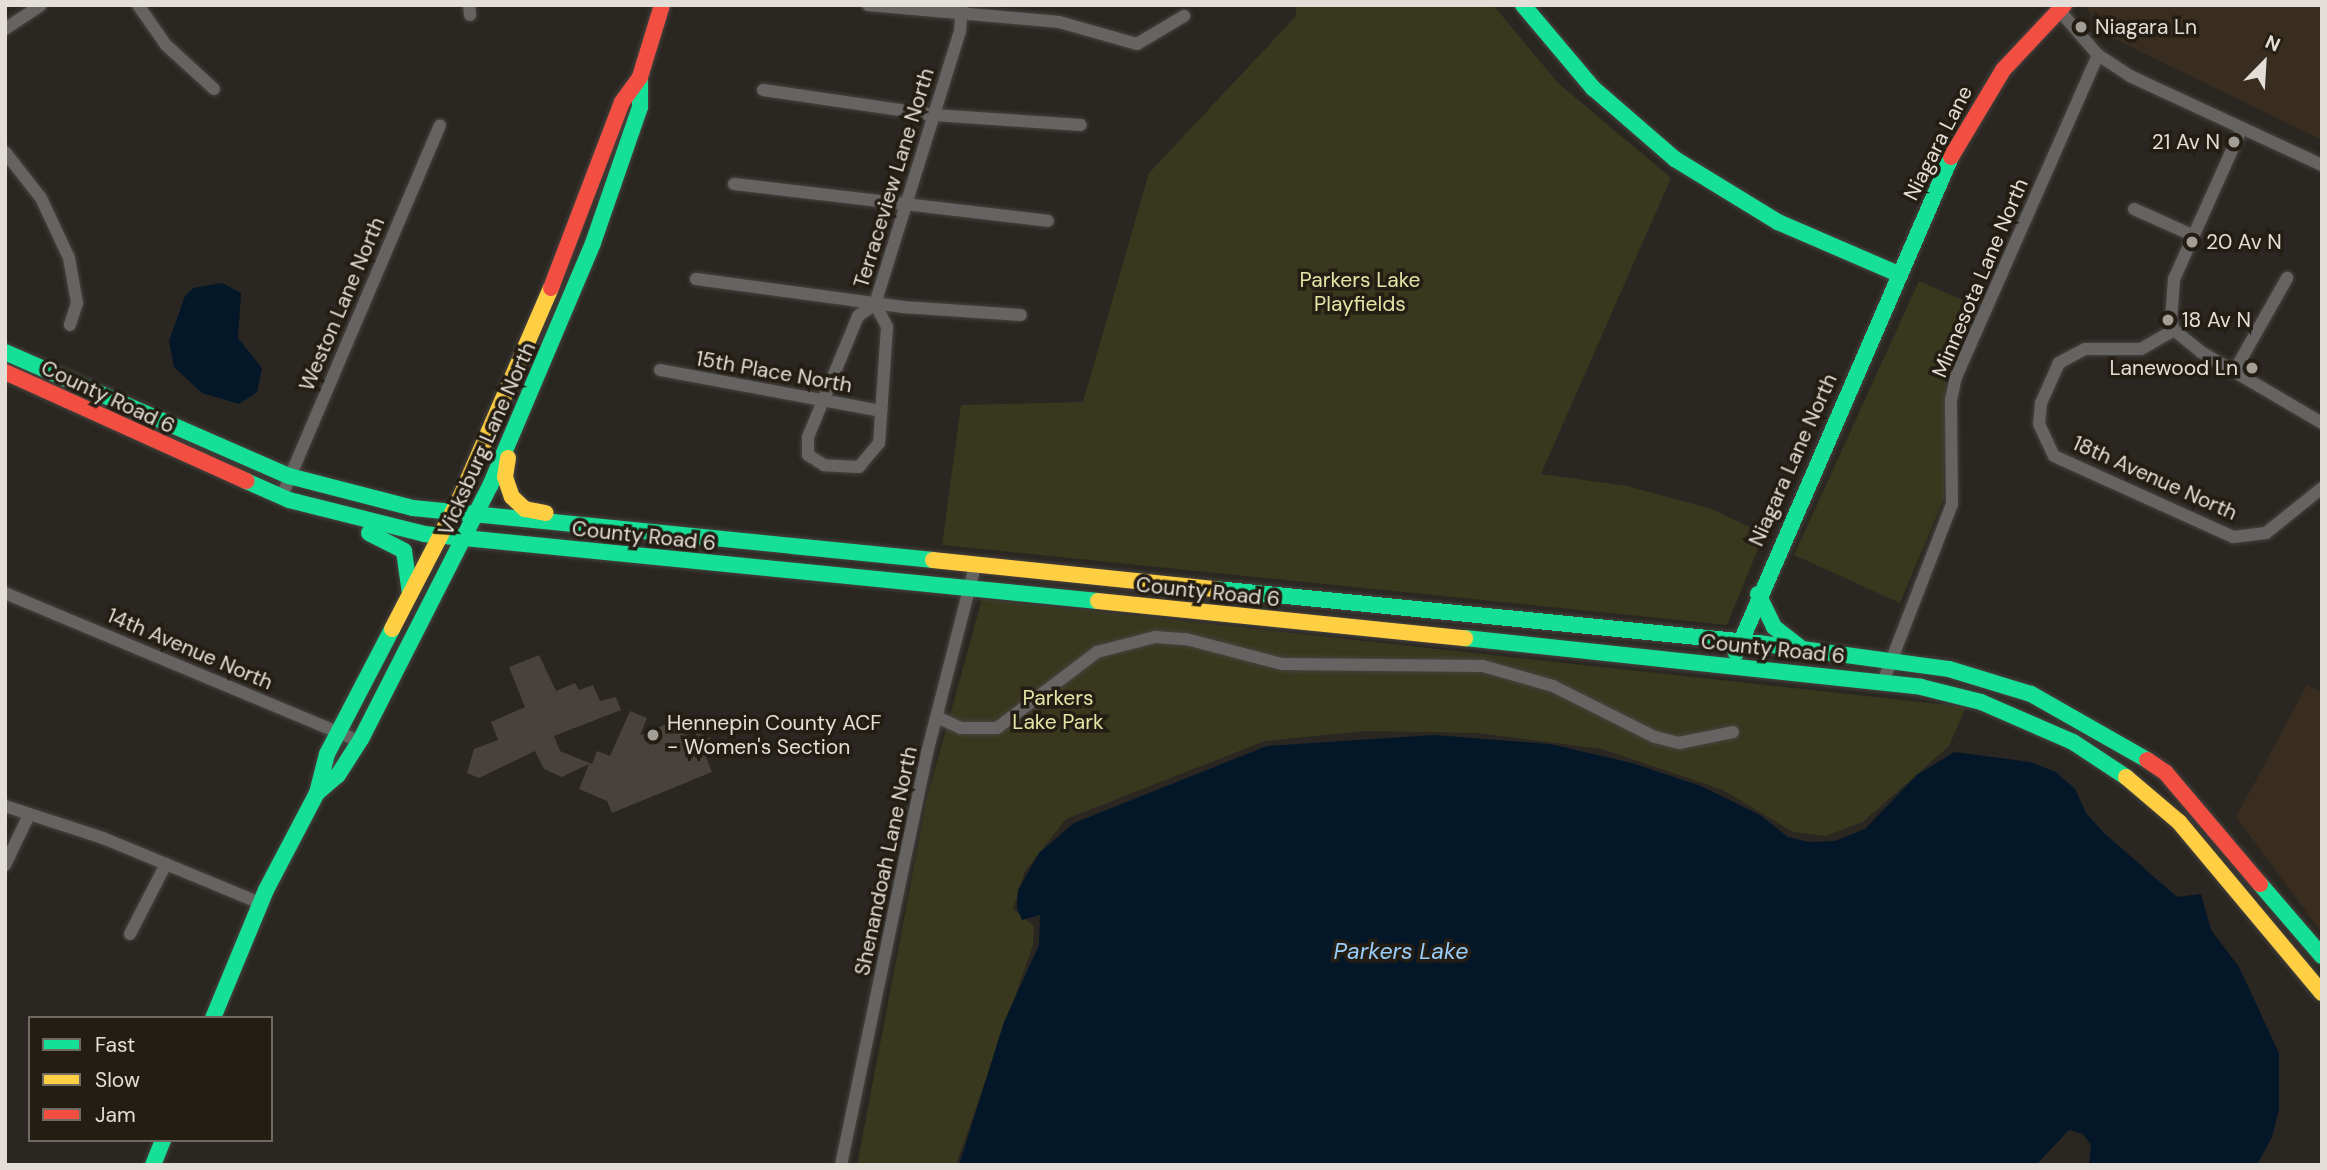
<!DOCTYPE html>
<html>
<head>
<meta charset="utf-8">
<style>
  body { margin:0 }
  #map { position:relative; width:2327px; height:1170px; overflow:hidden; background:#2a2621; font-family:"DM Sans",sans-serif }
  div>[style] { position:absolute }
  .built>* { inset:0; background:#382d1f }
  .green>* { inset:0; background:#38381e }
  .water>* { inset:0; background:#041729 }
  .building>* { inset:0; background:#49423c }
  .roads { filter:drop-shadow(0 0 2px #47433f) drop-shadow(0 0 2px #47433f) }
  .street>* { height:12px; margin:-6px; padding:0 6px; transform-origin:6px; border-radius:6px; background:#666363 }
  .fast>* { height:16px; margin:-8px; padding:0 8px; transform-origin:8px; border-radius:8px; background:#16e098 }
  .slow>* { height:16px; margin:-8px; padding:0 8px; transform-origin:8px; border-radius:8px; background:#ffcf43 }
  .jam>* { height:16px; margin:-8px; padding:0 8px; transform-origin:8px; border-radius:8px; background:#f24e42 }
  .dots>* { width:19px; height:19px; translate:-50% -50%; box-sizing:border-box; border:4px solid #241d14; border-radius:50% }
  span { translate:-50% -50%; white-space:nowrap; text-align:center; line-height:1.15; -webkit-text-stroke:7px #241d14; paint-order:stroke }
  .poi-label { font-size:21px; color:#e3ded8 }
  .left { translate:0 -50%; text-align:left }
  .right { translate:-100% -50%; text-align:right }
  .street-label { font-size:21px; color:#e3ded8 }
  .park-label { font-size:21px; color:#e1e5a5 }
  .water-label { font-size:23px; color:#98cdf9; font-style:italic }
  .frame { position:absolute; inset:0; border:7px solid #e3ded8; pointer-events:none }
  .legend { position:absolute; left:28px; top:1016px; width:245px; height:126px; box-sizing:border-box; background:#241d14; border:2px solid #706a62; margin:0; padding:9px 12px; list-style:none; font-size:21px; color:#e3ded8 }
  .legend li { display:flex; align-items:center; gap:14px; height:35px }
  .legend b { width:35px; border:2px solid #706a62 }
  .north { position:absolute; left:2229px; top:28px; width:70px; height:70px; -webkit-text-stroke:5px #241d14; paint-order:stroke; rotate:24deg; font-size:19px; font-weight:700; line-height:28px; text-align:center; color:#e3ded8 }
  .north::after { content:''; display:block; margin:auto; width:24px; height:32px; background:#e3ded8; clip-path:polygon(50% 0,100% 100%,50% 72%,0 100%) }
</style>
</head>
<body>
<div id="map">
  <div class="built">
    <div style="clip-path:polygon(2084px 5px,2322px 5px,2322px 140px,2106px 35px)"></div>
    <div style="clip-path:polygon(2307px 685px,2322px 692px,2322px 933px,2236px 817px)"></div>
  </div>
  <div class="green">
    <div style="clip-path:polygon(1296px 5px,1493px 5px,1558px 83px,1671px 178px,1541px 474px,1627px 486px,1712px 509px,1764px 534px,1727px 625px,942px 545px,961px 405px,1083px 402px,1149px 173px,1296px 16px)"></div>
    <div style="clip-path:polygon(1919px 281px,1976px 306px,1946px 379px,1944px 498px,1900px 603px,1794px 555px)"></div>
    <div style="clip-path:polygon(982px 599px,1966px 707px,1949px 746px,1864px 821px,1826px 836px,1793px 832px,1723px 790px,1602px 749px,1478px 733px,1365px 731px,1265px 741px,1066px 819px,1025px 871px,1013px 909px,1034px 926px,1033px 945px,956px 1165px,857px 1165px,927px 798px)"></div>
  </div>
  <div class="water">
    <div style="clip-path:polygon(222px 283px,241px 293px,238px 338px,262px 368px,257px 392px,239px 404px,202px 393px,174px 367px,169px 341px,185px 296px,193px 288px)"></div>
    <div style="clip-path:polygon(1434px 735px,1550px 744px,1632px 763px,1701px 786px,1760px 815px,1788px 837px,1809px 842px,1835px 841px,1865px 829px,1917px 775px,1954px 752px,2030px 762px,2056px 772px,2075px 789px,2086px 813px,2104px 833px,2177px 897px,2201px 894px,2211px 930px,2239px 967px,2279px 1053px,2279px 1109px,2272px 1137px,2257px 1165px,2089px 1165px,2091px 1145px,2083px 1134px,2069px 1130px,2036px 1165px,959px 1165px,1004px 1022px,1039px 945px,1040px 915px,1022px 920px,1017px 908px,1018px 890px,1039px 853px,1074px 823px,1267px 746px)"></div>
  </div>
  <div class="building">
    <div style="clip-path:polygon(539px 655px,556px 691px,575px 683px,579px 690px,593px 685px,600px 701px,616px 697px,621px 710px,554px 736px,560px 751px,592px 764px,597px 751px,610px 756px,630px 711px,647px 718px,640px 735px,664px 725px,693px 738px,696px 732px,710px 738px,704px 752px,712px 772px,612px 813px,607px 801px,579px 789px,589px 764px,562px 777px,544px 769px,535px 751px,479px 778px,467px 773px,474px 749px,498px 740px,491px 722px,525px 707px,509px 667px)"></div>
  </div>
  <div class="roads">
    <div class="street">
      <div style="left:138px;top:5px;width:49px;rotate:55deg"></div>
      <div style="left:166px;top:45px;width:65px;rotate:42.5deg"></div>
      <div style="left:469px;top:5px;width:10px;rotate:84deg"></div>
      <div style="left:868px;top:5px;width:192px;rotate:5.1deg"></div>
      <div style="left:1059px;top:22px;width:81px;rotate:15.8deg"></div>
      <div style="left:1137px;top:44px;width:55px;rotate:-30.8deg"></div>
      <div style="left:2059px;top:10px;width:60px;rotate:49.1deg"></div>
      <div style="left:2098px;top:55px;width:38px;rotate:33deg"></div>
      <div style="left:2130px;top:76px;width:212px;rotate:24.9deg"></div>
      <div style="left:5px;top:29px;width:43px;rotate:-33.7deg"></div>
      <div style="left:763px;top:90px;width:173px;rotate:8.3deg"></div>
      <div style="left:934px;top:115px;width:147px;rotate:3.9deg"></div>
      <div style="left:2241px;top:130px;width:163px;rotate:114.2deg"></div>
      <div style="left:2174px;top:279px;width:42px;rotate:94.1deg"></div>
      <div style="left:2171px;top:321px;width:9px;rotate:72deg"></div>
      <div style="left:2174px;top:330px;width:35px;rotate:39deg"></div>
      <div style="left:2201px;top:352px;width:140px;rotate:30.4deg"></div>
      <div style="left:5px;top:152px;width:58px;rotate:52deg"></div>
      <div style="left:41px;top:198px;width:66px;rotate:65deg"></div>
      <div style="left:69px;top:258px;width:46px;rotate:79.9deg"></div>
      <div style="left:77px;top:303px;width:23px;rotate:108deg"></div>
      <div style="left:734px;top:184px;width:316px;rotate:6.7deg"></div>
      <div style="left:2134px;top:209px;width:66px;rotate:24.2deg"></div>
      <div style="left:696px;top:279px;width:209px;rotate:7.7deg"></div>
      <div style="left:903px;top:307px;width:118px;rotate:3.9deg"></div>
      <div style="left:875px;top:304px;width:26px;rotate:62deg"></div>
      <div style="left:887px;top:327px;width:116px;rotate:93.9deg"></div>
      <div style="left:879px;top:443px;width:31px;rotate:130deg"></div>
      <div style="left:859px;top:467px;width:35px;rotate:-177deg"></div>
      <div style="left:824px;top:465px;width:19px;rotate:-148deg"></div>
      <div style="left:808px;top:455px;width:18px;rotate:-90deg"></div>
      <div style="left:808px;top:437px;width:131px;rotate:-67.5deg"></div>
      <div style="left:858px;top:316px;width:21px;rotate:-35deg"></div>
      <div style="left:875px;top:304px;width:286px;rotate:-72.7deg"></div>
      <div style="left:960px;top:31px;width:26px;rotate:-86deg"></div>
      <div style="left:2174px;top:330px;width:38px;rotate:150deg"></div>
      <div style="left:2141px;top:349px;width:56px;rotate:180deg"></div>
      <div style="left:2085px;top:349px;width:30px;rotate:152deg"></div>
      <div style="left:2059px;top:363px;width:44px;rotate:114.2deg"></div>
      <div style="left:2041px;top:403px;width:21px;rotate:95deg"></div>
      <div style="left:2039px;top:424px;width:35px;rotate:65deg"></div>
      <div style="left:2054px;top:456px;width:196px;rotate:24.3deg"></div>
      <div style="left:2233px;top:537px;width:33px;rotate:-7deg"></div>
      <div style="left:2266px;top:533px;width:72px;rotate:-38.8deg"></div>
      <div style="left:660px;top:370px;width:225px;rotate:10.5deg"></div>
      <div style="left:2235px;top:370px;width:106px;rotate:-60.5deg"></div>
      <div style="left:281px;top:498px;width:405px;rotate:-66.9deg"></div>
      <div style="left:5px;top:593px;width:384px;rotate:22.7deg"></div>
      <div style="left:1883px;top:682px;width:191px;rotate:-68.8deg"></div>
      <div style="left:1952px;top:504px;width:104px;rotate:-90.6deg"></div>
      <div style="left:1951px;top:400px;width:24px;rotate:-78deg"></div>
      <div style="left:1956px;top:377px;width:352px;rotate:-66.2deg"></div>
      <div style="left:937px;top:717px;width:26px;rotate:25deg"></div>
      <div style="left:961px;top:728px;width:36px"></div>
      <div style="left:997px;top:728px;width:126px;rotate:-37.2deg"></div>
      <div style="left:1097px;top:652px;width:60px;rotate:-14.5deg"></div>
      <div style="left:1155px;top:637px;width:31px;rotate:4deg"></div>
      <div style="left:1186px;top:639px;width:99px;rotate:14.6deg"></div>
      <div style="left:1282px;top:664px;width:201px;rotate:0.6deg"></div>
      <div style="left:1483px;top:666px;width:73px;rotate:15.9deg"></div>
      <div style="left:1553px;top:686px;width:114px;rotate:26.6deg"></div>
      <div style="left:1655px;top:737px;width:25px;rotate:14deg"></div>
      <div style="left:1679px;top:743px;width:55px;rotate:-11.5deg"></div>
      <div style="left:5px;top:806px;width:103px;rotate:18.1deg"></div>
      <div style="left:103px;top:838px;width:170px;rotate:22.5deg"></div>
      <div style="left:5px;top:865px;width:53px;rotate:-64.4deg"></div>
      <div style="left:130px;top:934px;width:79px;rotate:-62.8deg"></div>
      <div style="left:841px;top:1165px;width:421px;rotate:-78.2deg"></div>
      <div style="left:927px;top:753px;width:193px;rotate:-75.6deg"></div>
    </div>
    <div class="fast">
      <div style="left:1523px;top:5px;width:109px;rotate:49.9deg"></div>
      <div style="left:1593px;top:88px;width:108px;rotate:40.9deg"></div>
      <div style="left:1675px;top:159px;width:121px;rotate:31.5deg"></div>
      <div style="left:1778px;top:222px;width:131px;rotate:23.4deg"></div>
      <div style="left:5px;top:352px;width:310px;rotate:23.6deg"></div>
      <div style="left:289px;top:476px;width:128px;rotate:14.5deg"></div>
      <div style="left:413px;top:508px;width:523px;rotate:5.71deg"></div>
      <div style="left:246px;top:481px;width:47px;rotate:23.8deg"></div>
      <div style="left:289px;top:500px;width:139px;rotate:14.1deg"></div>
      <div style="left:424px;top:534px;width:677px;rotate:5.68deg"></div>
      <div style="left:369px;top:533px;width:39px;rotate:27deg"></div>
      <div style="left:404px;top:551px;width:42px;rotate:81.9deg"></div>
      <div style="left:1216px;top:589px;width:545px;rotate:5.69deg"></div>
      <div style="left:1758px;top:643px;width:193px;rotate:7.8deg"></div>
      <div style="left:1949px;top:669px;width:86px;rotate:17deg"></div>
      <div style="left:2031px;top:694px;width:133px;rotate:29.6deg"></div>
      <div style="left:1758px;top:594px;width:37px;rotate:64deg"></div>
      <div style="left:1774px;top:627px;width:33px;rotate:38deg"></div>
      <div style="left:1465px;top:638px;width:459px;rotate:6.1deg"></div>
      <div style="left:1921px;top:687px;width:62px;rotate:14deg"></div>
      <div style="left:1981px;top:702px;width:100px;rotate:23.5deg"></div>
      <div style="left:2073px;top:742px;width:64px;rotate:33.4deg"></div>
      <div style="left:1736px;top:653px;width:541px;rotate:-66.56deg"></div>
      <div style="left:317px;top:793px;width:28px;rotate:-41deg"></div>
      <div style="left:338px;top:775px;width:43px;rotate:-57.4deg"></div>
      <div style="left:361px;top:739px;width:284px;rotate:-63deg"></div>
      <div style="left:490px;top:486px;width:264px;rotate:-67deg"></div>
      <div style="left:593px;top:243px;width:144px;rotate:-70.9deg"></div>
      <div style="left:640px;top:107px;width:30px;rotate:-90deg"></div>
      <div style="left:2260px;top:884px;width:95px;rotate:49.3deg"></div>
      <div style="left:213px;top:1018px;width:139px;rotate:-67.5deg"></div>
      <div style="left:266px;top:890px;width:110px;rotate:-62.3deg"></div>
      <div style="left:317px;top:793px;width:40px;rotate:-75.6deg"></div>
      <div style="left:327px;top:754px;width:141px;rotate:-62.5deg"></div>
      <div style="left:153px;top:1165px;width:27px;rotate:-68deg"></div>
    </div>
    <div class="slow">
      <div style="left:508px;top:458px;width:19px;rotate:99deg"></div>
      <div style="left:505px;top:477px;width:21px;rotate:71deg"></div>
      <div style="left:512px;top:497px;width:18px;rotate:43deg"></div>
      <div style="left:525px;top:509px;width:21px;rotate:11deg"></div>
      <div style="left:933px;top:560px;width:284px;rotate:5.9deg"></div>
      <div style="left:1098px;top:601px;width:369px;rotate:5.8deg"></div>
      <div style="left:392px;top:629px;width:148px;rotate:-62.6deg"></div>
      <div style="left:460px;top:498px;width:229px;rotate:-66.6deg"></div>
      <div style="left:2126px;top:777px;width:70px;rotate:40.3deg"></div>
      <div style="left:2179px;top:822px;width:223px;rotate:50.1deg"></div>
    </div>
    <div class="jam">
      <div style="left:1951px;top:157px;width:101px;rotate:-59.1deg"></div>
      <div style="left:2003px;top:70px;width:89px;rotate:-46.8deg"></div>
      <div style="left:551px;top:288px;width:199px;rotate:-69.1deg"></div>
      <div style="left:622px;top:102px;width:31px;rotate:-54deg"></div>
      <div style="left:640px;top:77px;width:75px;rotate:-73deg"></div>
      <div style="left:5px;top:372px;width:265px;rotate:24.3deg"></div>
      <div style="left:2147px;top:760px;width:22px;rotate:34deg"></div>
      <div style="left:2165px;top:772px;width:147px;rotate:49.7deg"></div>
    </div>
  </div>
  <div class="dots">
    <div style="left:2081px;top:27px;background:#a29e98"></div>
    <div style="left:2234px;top:142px;background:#a29e98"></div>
    <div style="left:2192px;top:242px;background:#a29e98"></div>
    <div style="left:2168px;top:320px;background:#a29e98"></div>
    <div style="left:2252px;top:368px;background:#a29e98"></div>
    <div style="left:653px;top:735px;background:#a29e98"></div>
  </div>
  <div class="poi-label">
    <span class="left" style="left:2095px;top:27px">Niagara Ln</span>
    <span class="right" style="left:2220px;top:142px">21 Av N</span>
    <span class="left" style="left:2206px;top:242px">20 Av N</span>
    <span class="left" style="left:2182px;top:320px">18 Av N</span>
    <span class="right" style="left:2238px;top:368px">Lanewood Ln</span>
    <span class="left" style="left:667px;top:735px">Hennepin County ACF<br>- Women's Section</span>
  </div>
  <div class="street-label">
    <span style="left:1938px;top:143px;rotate:-63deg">Niagara Lane</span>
    <span style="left:894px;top:178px;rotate:-73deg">Terraceview Lane North</span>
    <span style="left:1980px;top:278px;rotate:-67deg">Minnesota Lane North</span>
    <span style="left:342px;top:304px;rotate:-67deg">Weston Lane North</span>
    <span style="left:774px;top:372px;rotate:10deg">15th Place North</span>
    <span style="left:108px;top:397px;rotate:25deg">County Road 6</span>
    <span style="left:487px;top:439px;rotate:-66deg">Vicksburg Lane North</span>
    <span style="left:1793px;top:460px;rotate:-66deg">Niagara Lane North</span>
    <span style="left:2155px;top:478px;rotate:24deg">18th Avenue North</span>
    <span style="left:644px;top:536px;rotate:6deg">County Road 6</span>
    <span style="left:1208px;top:592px;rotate:6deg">County Road 6</span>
    <span style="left:190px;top:649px;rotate:23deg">14th Avenue North</span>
    <span style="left:1773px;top:649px;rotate:6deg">County Road 6</span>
    <span style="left:886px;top:861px;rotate:-78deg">Shenandoah Lane North</span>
  </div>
  <div class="park-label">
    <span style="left:1360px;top:292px">Parkers Lake<br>Playfields</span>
    <span style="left:1058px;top:710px">Parkers<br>Lake Park</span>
  </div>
  <div class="water-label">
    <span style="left:1401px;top:951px">Parkers Lake</span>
  </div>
  <div class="frame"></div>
  <ul class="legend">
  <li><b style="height:9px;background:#16e098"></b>Fast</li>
  <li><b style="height:9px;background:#ffcf43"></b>Slow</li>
  <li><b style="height:9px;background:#f24e42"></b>Jam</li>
  </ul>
  <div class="north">N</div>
</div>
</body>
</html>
